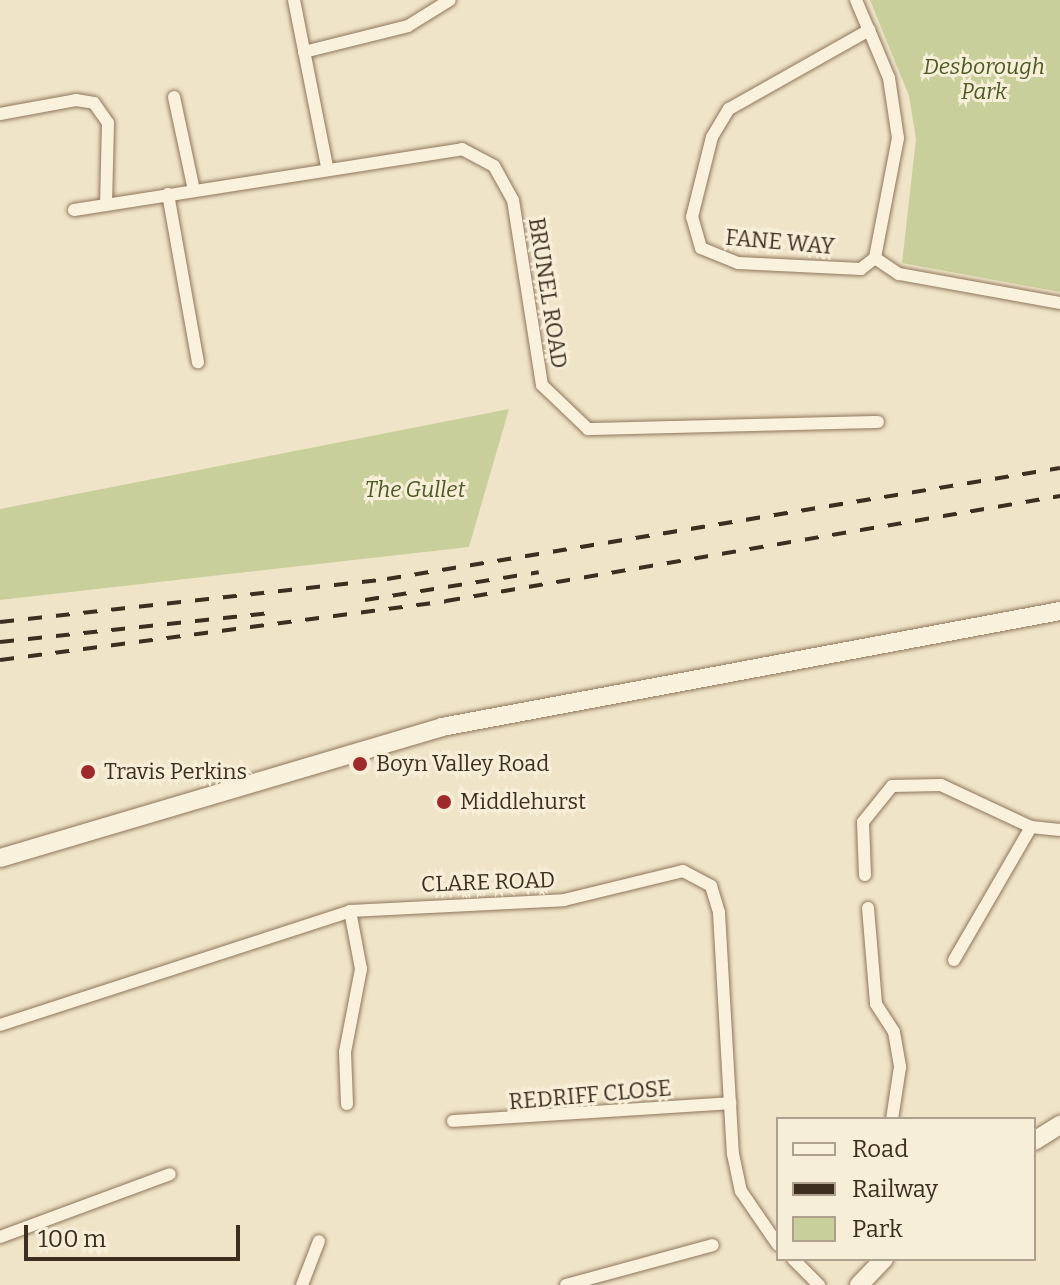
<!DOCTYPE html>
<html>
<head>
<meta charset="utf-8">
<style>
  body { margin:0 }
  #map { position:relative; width:1060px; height:1285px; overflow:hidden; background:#f0e4c8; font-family:Bitter,serif }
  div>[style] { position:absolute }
  .green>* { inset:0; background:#c9cf9b }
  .roads { filter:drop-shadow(0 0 2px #8d765c) drop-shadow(0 0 2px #8d765c) }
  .street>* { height:12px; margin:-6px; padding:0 6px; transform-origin:6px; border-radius:6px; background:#faf1dc }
  .secondary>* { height:18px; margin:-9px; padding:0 9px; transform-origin:9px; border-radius:9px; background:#faf1dc }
  .rail>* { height:4px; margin-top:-2px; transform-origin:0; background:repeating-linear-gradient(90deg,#3d2e20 0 14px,transparent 0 28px) }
  .dots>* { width:22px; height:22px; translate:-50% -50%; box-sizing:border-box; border:4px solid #f7eed8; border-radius:50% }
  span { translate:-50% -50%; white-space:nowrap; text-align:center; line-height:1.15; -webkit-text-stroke:6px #f7eed8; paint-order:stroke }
  .park-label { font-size:22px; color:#4d5a26; font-style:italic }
  .street-label { font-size:22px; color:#3d2e20 }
  .poi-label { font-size:22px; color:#3d2e20 }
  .left { translate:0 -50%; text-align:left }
  .legend { position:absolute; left:776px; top:1117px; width:260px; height:144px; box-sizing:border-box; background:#f7eed8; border:2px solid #ada18e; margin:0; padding:10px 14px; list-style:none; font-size:24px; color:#3d2e20 }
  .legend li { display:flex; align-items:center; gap:16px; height:40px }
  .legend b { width:40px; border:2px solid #ada18e }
  .scale { position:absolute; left:24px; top:1225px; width:216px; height:36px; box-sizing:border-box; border:4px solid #3d2e20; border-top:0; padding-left:10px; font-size:24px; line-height:28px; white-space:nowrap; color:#3d2e20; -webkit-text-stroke:6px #f7eed8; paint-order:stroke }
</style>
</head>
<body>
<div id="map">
  <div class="green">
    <div style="clip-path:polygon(870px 0,1060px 0,1060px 292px,902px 263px,916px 139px,909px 96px)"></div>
    <div style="clip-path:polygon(509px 409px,469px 547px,0 600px,0 509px)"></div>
  </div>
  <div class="roads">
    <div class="street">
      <div style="left:294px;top:0;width:170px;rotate:78.8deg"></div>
      <div style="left:856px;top:0;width:33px;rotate:67deg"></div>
      <div style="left:869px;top:30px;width:52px;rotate:67.4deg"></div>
      <div style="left:889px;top:78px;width:61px;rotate:81.5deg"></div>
      <div style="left:898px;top:138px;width:122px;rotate:100.9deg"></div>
      <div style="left:875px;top:258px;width:18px;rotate:142deg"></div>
      <div style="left:861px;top:269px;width:123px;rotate:-177.2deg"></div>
      <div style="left:738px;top:263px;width:40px;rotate:-158deg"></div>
      <div style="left:701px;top:248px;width:32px;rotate:-106deg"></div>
      <div style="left:692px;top:217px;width:82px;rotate:-76deg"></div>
      <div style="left:712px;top:137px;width:33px;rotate:-59deg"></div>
      <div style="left:729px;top:109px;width:161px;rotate:-29.4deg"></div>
      <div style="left:304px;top:52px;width:107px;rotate:-14deg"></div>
      <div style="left:408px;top:26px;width:49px;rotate:-31.8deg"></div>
      <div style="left:174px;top:97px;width:95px;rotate:77.9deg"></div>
      <div style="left:0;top:114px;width:77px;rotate:-10.4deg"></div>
      <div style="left:76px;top:100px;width:18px;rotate:9deg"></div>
      <div style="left:94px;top:103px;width:24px;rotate:55deg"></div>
      <div style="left:108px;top:123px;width:81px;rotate:91.4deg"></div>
      <div style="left:168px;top:194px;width:171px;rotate:79.9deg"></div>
      <div style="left:74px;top:210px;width:393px;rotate:-8.9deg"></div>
      <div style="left:462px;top:149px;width:36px;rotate:28deg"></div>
      <div style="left:494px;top:166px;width:39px;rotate:61deg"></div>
      <div style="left:513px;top:200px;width:187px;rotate:81.1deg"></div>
      <div style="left:542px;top:385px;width:64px;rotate:43.7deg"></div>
      <div style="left:588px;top:429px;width:290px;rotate:-1.4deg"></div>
      <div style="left:875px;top:258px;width:29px;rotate:34deg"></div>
      <div style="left:899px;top:274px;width:164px;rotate:10.2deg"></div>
      <div style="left:865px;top:875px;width:53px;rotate:-92.2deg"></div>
      <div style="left:863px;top:822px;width:46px;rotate:-51.1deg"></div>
      <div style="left:892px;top:786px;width:49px;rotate:-1.2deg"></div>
      <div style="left:941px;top:785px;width:99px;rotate:25deg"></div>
      <div style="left:1031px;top:827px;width:29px;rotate:6deg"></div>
      <div style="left:868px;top:908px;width:96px;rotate:85.2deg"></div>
      <div style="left:876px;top:1004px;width:33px;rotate:57deg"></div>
      <div style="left:894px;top:1032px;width:36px;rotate:80deg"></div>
      <div style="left:900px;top:1067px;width:53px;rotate:98.7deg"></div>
      <div style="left:954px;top:960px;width:154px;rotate:-59.9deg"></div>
      <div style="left:0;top:1025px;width:368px;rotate:-18deg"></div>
      <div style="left:350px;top:911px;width:214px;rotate:-2.9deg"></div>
      <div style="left:564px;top:900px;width:122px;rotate:-13.7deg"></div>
      <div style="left:683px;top:871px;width:32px;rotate:28deg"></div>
      <div style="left:711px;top:886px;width:28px;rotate:73deg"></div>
      <div style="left:719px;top:913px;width:241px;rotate:86.7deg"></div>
      <div style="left:733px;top:1154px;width:38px;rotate:78deg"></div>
      <div style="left:741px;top:1191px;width:65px;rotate:55.6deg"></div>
      <div style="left:347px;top:1104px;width:52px;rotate:-92.2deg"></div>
      <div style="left:345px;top:1052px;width:85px;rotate:-79.1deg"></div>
      <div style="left:361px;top:969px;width:59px;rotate:-100.7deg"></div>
      <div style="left:453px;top:1121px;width:278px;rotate:-3.7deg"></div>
      <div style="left:0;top:1237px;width:181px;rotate:-20.3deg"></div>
      <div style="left:793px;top:1259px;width:37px;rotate:45deg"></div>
      <div style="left:302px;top:1285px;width:47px;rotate:-68.9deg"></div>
      <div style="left:566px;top:1285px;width:152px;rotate:-15.2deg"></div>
    </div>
    <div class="secondary">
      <div style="left:0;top:858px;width:461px;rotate:-16.5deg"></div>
      <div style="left:442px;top:727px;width:629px;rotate:-10.63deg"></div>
      <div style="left:1034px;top:1141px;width:31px;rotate:-32deg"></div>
      <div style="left:859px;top:1285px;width:36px;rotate:-46deg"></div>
    </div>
  </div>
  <div class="rail">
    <div style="left:365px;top:600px;width:176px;rotate:-9.1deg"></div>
    <div style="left:0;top:622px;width:389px;rotate:-6.3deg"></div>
    <div style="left:387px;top:579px;width:682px;rotate:-9.37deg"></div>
    <div style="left:0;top:642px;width:272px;rotate:-6.1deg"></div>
    <div style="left:0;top:660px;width:450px;rotate:-7.5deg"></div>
    <div style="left:446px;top:601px;width:623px;rotate:-9.7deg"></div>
  </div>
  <div class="dots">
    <div style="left:360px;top:764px;background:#9e2a2b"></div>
    <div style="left:88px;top:772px;background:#9e2a2b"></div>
    <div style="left:444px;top:802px;background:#9e2a2b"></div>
  </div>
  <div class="park-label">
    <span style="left:984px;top:79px">Desborough<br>Park</span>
    <span style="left:415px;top:490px">The Gullet</span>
  </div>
  <div class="street-label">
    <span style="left:780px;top:242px;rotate:5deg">FANE WAY</span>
    <span style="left:548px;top:293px;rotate:81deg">BRUNEL ROAD</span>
    <span style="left:488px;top:882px;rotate:-2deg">CLARE ROAD</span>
    <span style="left:590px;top:1095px;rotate:-5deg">REDRIFF CLOSE</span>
  </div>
  <div class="poi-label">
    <span class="left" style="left:376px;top:764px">Boyn Valley Road</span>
    <span class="left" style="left:104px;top:772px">Travis Perkins</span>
    <span class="left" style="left:460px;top:802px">Middlehurst</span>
  </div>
  <ul class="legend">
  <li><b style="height:10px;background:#faf1dc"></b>Road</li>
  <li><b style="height:10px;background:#3d2e20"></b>Railway</li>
  <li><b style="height:22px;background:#c9cf9b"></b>Park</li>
  </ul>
  <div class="scale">100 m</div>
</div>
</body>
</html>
